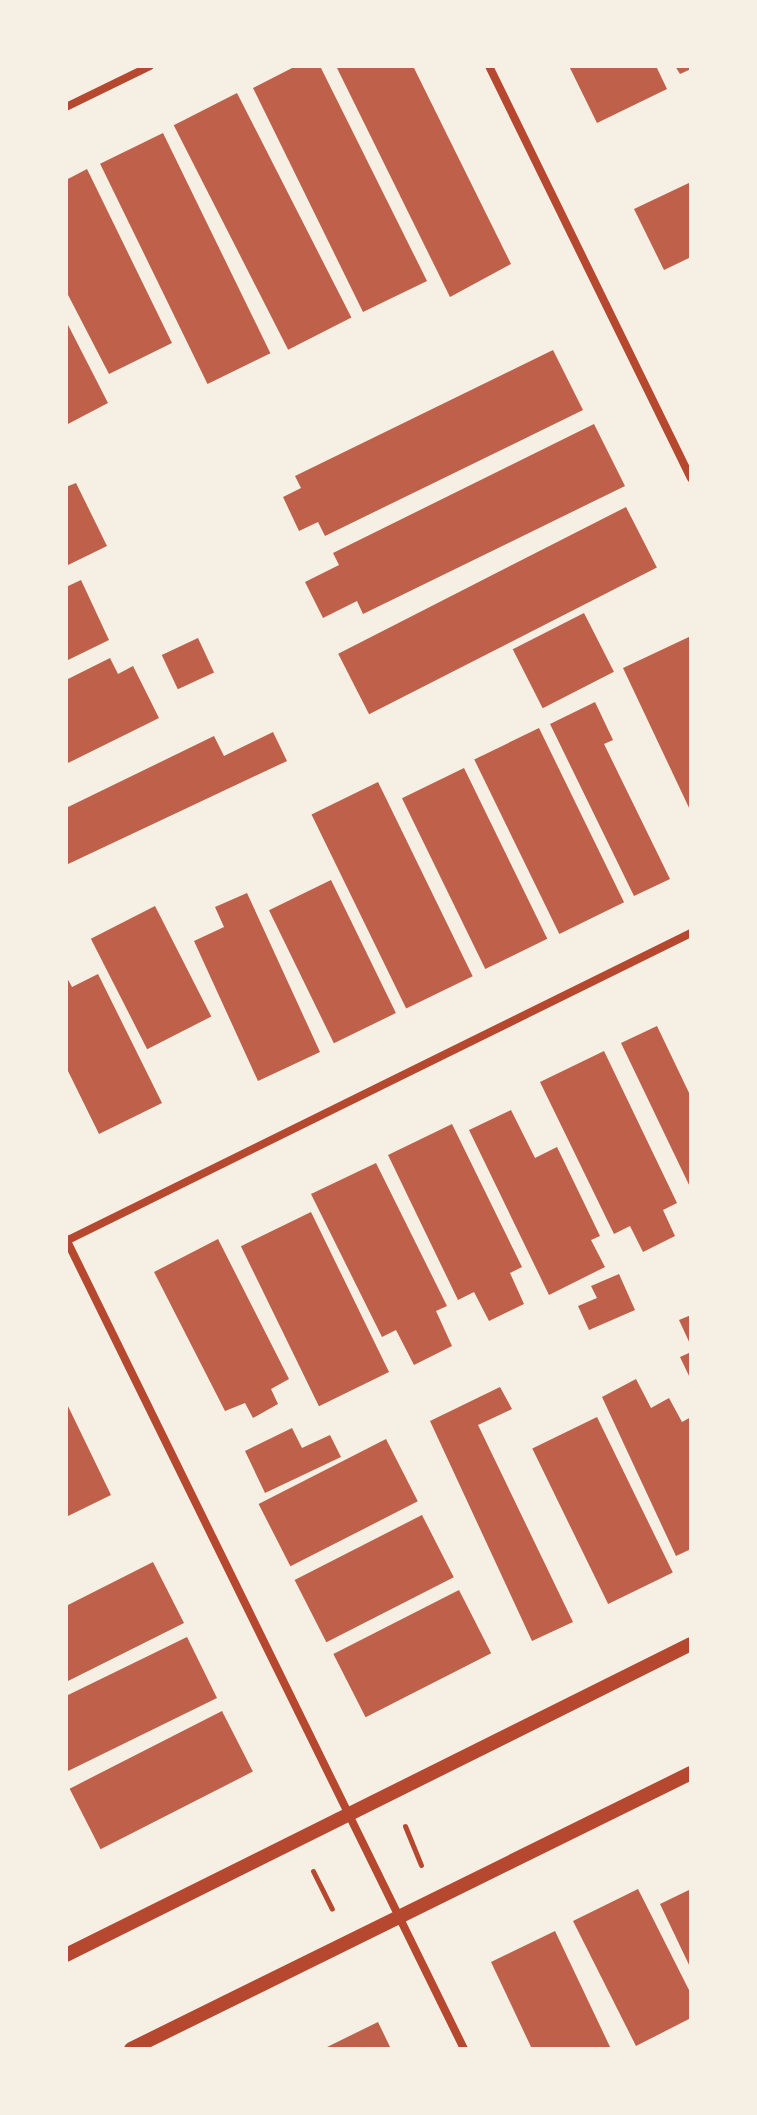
<!DOCTYPE html>
<html>
<head>
<meta charset="utf-8">
<style>
  body { margin:0 }
  #map { position:relative; width:757px; height:2115px; overflow:hidden; background:#f6efe4; font-family:Overpass,sans-serif }
  div>[style] { position:absolute }
  .building>* { inset:0; background:#bf614a; transform-origin:0 0 }
  .path>* { height:5px; margin:-2.5px; padding:0 2.5px; transform-origin:2.5px; border-radius:2.5px; background:#b5482f }
  .minor>* { height:8px; margin:-4px; padding:0 4px; transform-origin:4px; border-radius:4px; background:#b5482f }
  .tertiary>* { height:14px; margin:-7px; padding:0 7px; transform-origin:7px; border-radius:7px; background:#b5482f }
  span { translate:-50% -50%; white-space:nowrap; text-align:center; line-height:1.15; -webkit-text-stroke:6px #f6efe4; paint-order:stroke }
  .frame { position:absolute; inset:0; border:68px solid #f6efe4; pointer-events:none }
</style>
</head>
<body>
<div id="map">
  <div class="building">
    <div style="clip-path:polygon(296px 66px,320px 66px,427px 281px,363px 312px,253px 88px)"></div>
    <div style="clip-path:polygon(336px 66px,413px 66px,511px 264px,450px 297px)"></div>
    <div style="clip-path:polygon(569px 66px,656px 66px,667px 89px,597px 123px)"></div>
    <div style="clip-path:polygon(675px 66px,691px 66px,691px 69px,680px 74px)"></div>
    <div style="left:237px;top:93px;width:252px;height:71px;rotate:63deg"></div>
    <div style="left:163px;top:133px;width:245px;height:70px;rotate:64deg"></div>
    <div style="clip-path:polygon(87px 169px,172px 343px,109px 374px,66px 291px,66px 180px)"></div>
    <div style="clip-path:polygon(691px 182px,691px 257px,664px 270px,634px 209px)"></div>
    <div style="clip-path:polygon(66px 321px,108px 403px,66px 425px)"></div>
    <div style="clip-path:polygon(553px 350px,583px 410px,325px 536px,318px 522px,299px 531px,283px 497px,301px 488px,295px 476px)"></div>
    <div style="clip-path:polygon(594px 424px,625px 486px,363px 614px,357px 601px,323px 618px,305px 582px,339px 565px,333px 553px)"></div>
    <div style="clip-path:polygon(76px 483px,107px 546px,66px 566px,66px 487px)"></div>
    <div style="left:626px;top:507px;width:68px;height:323px;rotate:63deg"></div>
    <div style="clip-path:polygon(81px 580px,109px 640px,66px 661px,66px 587px)"></div>
    <div style="left:584px;top:613px;width:66px;height:80px;rotate:63deg"></div>
    <div style="clip-path:polygon(691px 636px,691px 812px,623px 668px)"></div>
    <div style="left:198px;top:638px;width:38px;height:40px;rotate:65deg"></div>
    <div style="clip-path:polygon(110px 658px,118px 674px,133px 666px,159px 718px,66px 764px,66px 680px)"></div>
    <div style="clip-path:polygon(595px 702px,613px 740px,604px 744px,670px 879px,634px 896px,550px 724px)"></div>
    <div style="left:539px;top:728px;width:194px;height:72px;rotate:64deg"></div>
    <div style="clip-path:polygon(273px 732px,287px 761px,66px 865px,66px 808px,214px 736px,224px 756px)"></div>
    <div style="left:464px;top:768px;width:190px;height:69px;rotate:64deg"></div>
    <div style="left:378px;top:782px;width:216px;height:74px;rotate:64deg"></div>
    <div style="left:331px;top:880px;width:148px;height:69px;rotate:64deg"></div>
    <div style="clip-path:polygon(247px 893px,320px 1052px,258px 1081px,194px 941px,224px 927px,215px 907px)"></div>
    <div style="left:155px;top:906px;width:124px;height:72px;rotate:63deg"></div>
    <div style="clip-path:polygon(98px 974px,162px 1103px,99px 1134px,66px 1067px,66px 976px,72px 987px)"></div>
    <div style="clip-path:polygon(657px 1026px,691px 1097px,691px 1189px,621px 1043px)"></div>
    <div style="clip-path:polygon(604px 1051px,677px 1203px,663px 1210px,675px 1236px,643px 1252px,630px 1226px,614px 1234px,540px 1082px)"></div>
    <div style="clip-path:polygon(511px 1110px,535px 1158px,557px 1147px,600px 1236px,591px 1240px,605px 1267px,549px 1295px,469px 1130px)"></div>
    <div style="clip-path:polygon(452px 1124px,522px 1267px,510px 1273px,524px 1304px,489px 1321px,474px 1292px,458px 1300px,388px 1155px)"></div>
    <div style="clip-path:polygon(376px 1163px,447px 1306px,436px 1311px,452px 1346px,414px 1365px,396px 1330px,382px 1337px,311px 1194px)"></div>
    <div style="left:311px;top:1212px;width:178px;height:78px;rotate:64deg"></div>
    <div style="clip-path:polygon(218px 1239px,289px 1379px,271px 1389px,278px 1404px,253px 1418px,245px 1403px,225px 1411px,154px 1272px)"></div>
    <div style="clip-path:polygon(619px 1274px,635px 1310px,589px 1330px,578px 1306px,597px 1298px,591px 1286px)"></div>
    <div style="clip-path:polygon(691px 1315px,691px 1346px,679px 1320px)"></div>
    <div style="clip-path:polygon(691px 1352px,691px 1380px,680px 1357px)"></div>
    <div style="clip-path:polygon(636px 1379px,651px 1408px,669px 1398px,682px 1422px,691px 1417px,691px 1549px,676px 1556px,602px 1397px)"></div>
    <div style="clip-path:polygon(500px 1387px,512px 1409px,478px 1425px,573px 1622px,532px 1641px,430px 1421px)"></div>
    <div style="clip-path:polygon(66px 1402px,111px 1495px,66px 1517px)"></div>
    <div style="left:597px;top:1417px;width:173px;height:72px;rotate:64deg"></div>
    <div style="clip-path:polygon(292px 1428px,302px 1448px,330px 1435px,341px 1457px,265px 1493px,245px 1451px)"></div>
    <div style="left:386px;top:1439px;width:70px;height:143px;rotate:63deg"></div>
    <div style="left:422px;top:1515px;width:70px;height:143px;rotate:63deg"></div>
    <div style="clip-path:polygon(153px 1562px,184px 1623px,66px 1682px,66px 1606px)"></div>
    <div style="left:459px;top:1590px;width:71px;height:141px;rotate:63deg"></div>
    <div style="clip-path:polygon(187px 1637px,217px 1698px,66px 1772px,66px 1696px)"></div>
    <div style="left:222px;top:1711px;width:68px;height:171px;rotate:63deg"></div>
    <div style="clip-path:polygon(638px 1889px,691px 1994px,691px 2018px,636px 2046px,573px 1921px)"></div>
    <div style="clip-path:polygon(691px 1889px,691px 1969px,660px 1904px)"></div>
    <div style="clip-path:polygon(555px 1931px,611px 2049px,532px 2049px,491px 1962px)"></div>
    <div style="clip-path:polygon(378px 2022px,391px 2049px,323px 2049px)"></div>
  </div>
  <div class="path">
    <div style="left:405px;top:1826px;width:42px;rotate:67.7deg"></div>
    <div style="left:313px;top:1871px;width:42px;rotate:63.4deg"></div>
  </div>
  <div class="minor">
    <div style="left:489px;top:66px;width:459px;rotate:63.9deg"></div>
    <div style="left:66px;top:107px;width:93px;rotate:-26deg"></div>
    <div style="left:66px;top:1239px;width:902px;rotate:63.83deg"></div>
    <div style="left:66px;top:1241px;width:697px;rotate:-26.23deg"></div>
  </div>
  <div class="tertiary">
    <div style="left:66px;top:1955px;width:698px;rotate:-26.45deg"></div>
    <div style="left:131px;top:2049px;width:624px;rotate:-26.24deg"></div>
  </div>
  <div class="frame"></div>
</div>
</body>
</html>
